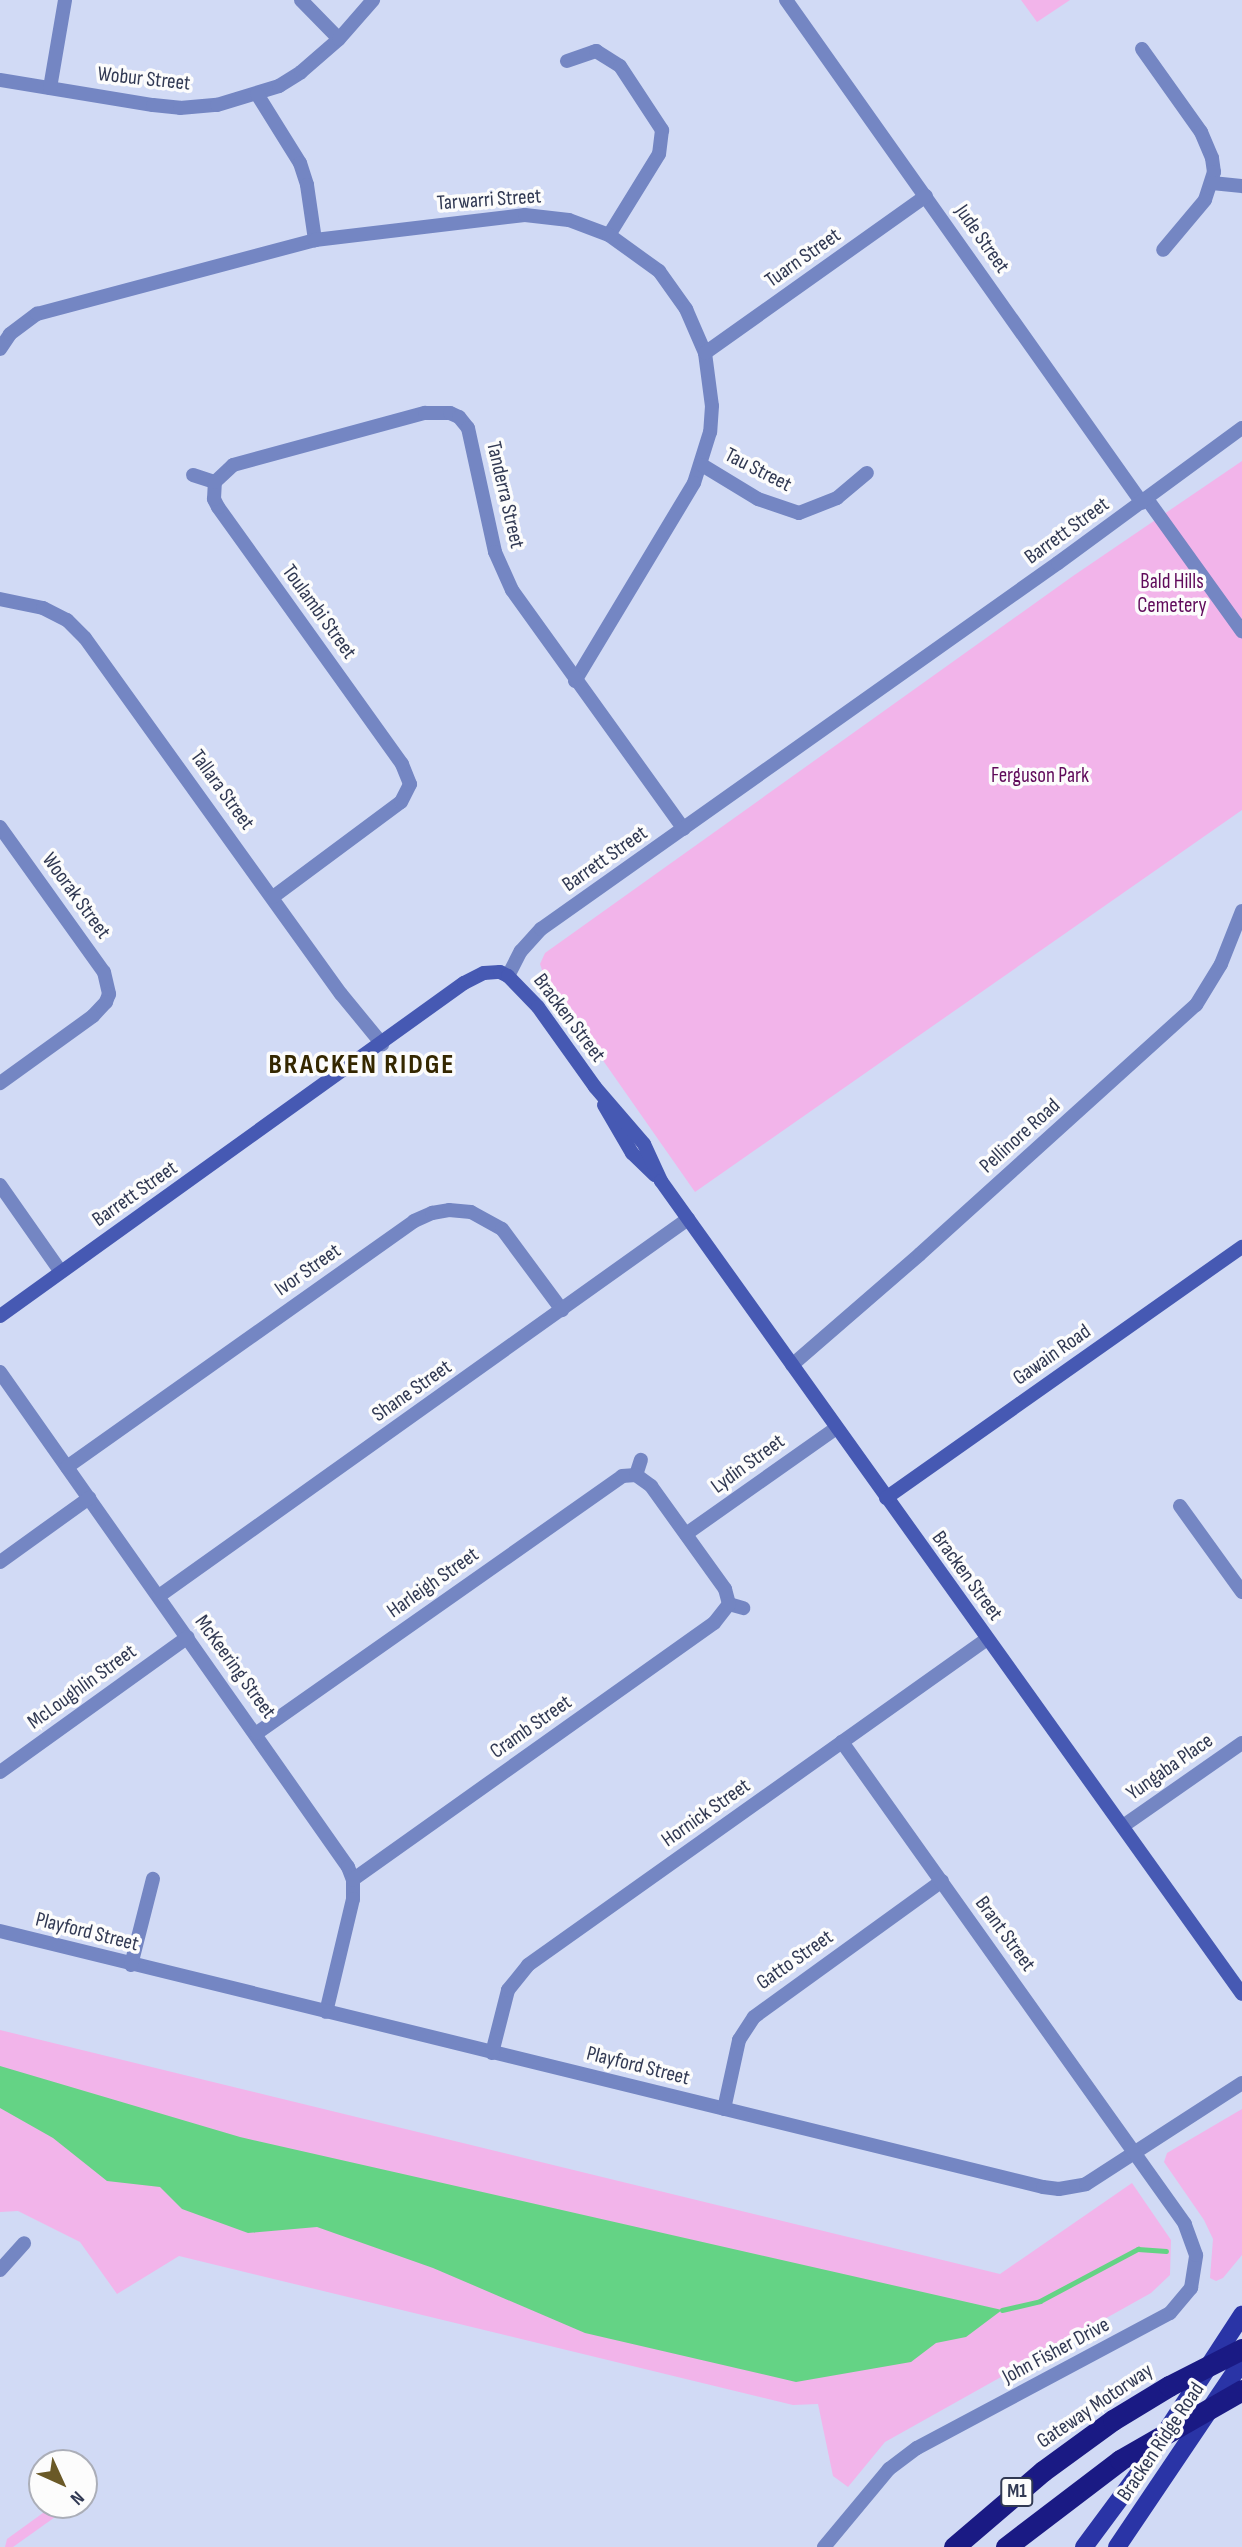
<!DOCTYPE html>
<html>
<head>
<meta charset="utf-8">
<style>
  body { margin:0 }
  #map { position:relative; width:1242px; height:2547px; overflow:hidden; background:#d1daf5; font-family:"Sofia Sans Condensed",sans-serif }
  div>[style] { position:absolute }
  .green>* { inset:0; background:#f2b4ea }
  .water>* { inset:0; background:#64d385 }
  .stream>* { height:4.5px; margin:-2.25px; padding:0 2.25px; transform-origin:2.25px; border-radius:2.25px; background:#64d385 }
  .street>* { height:14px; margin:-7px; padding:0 7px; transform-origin:7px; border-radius:7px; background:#7486c3 }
  .secondary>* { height:14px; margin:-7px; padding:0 7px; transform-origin:7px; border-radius:7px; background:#4659b3 }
  .primary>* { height:18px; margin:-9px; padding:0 9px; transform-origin:9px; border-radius:9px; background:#2a34a6 }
  .highway>* { height:21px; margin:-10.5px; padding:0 10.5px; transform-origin:10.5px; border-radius:10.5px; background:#1a1a84 }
  .highway-bridge>* { height:21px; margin:-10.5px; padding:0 10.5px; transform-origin:10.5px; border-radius:10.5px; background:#1a1a84 }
  span { translate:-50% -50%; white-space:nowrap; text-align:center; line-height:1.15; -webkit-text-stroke:7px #fcfcfc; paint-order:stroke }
  .shield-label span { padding:2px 5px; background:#fcfcfc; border:2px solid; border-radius:5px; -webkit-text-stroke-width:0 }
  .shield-label { font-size:19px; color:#313953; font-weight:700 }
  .street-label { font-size:21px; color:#313953 }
  .park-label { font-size:21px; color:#5f0a5a }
  .district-label { font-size:28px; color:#342700; font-weight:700; letter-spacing:2px }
  .north { position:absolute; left:28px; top:2449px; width:70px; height:70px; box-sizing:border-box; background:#fcfcfc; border:2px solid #abaeb8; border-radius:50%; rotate:135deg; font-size:19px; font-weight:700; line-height:28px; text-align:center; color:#313953 }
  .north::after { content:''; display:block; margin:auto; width:24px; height:32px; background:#6a5927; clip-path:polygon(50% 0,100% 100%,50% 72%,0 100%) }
</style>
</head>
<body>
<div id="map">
  <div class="green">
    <div style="clip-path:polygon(1021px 0,1070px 0,1037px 22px)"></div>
    <div style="clip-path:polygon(1242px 461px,1242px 810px,695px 1192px,544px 976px,540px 964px,545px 953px,1073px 576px)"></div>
    <div style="clip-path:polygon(0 2030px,1000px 2274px,1132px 2183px,1171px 2240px,1170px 2275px,1151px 2293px,885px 2442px,848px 2487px,833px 2476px,818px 2404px,793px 2405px,179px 2256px,117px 2294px,80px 2242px,18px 2211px,0 2212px)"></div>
    <div style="clip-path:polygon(1242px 2109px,1242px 2255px,1223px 2278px,1216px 2281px,1210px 2278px,1213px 2239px,1204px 2220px,1164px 2162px,1167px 2153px)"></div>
    <div style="clip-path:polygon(54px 2505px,72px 2505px,13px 2547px,5px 2547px,7px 2539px)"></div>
  </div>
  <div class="water">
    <div style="clip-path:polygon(0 2066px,240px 2137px,1002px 2310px,966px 2337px,936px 2343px,911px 2362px,796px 2382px,585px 2333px,433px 2268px,317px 2227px,248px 2233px,182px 2209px,160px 2187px,107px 2181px,53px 2138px,0 2108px)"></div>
  </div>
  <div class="stream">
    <div style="left:1002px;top:2310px;width:39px;rotate:-13deg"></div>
    <div style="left:1040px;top:2301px;width:111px;rotate:-28deg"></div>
    <div style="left:1138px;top:2249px;width:28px;rotate:4deg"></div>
  </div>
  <div class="street">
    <div style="left:301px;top:0;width:54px;rotate:45.7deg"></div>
    <div style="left:786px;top:0;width:616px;rotate:54.71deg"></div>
    <div style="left:1142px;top:49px;width:102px;rotate:54.6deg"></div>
    <div style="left:1201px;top:132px;width:28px;rotate:67deg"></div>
    <div style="left:1212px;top:158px;width:14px;rotate:82deg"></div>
    <div style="left:1214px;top:172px;width:29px;rotate:108deg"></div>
    <div style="left:1205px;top:200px;width:65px;rotate:130deg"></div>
    <div style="left:567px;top:61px;width:31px;rotate:-19deg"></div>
    <div style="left:596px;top:51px;width:28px;rotate:32deg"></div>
    <div style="left:620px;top:66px;width:77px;rotate:56.7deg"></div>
    <div style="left:662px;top:130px;width:24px;rotate:97deg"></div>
    <div style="left:659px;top:154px;width:95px;rotate:121.7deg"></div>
    <div style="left:0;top:80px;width:155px;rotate:9.3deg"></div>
    <div style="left:153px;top:105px;width:27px;rotate:6deg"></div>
    <div style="left:180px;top:108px;width:37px;rotate:-5deg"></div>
    <div style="left:217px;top:105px;width:65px;rotate:-17deg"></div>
    <div style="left:279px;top:86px;width:26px;rotate:-32deg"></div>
    <div style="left:301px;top:72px;width:50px;rotate:-41deg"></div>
    <div style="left:339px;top:39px;width:52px;rotate:-48.9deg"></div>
    <div style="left:50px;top:88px;width:89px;rotate:-80.3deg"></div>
    <div style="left:257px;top:94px;width:81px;rotate:58.1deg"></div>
    <div style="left:300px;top:163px;width:23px;rotate:72deg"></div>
    <div style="left:307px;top:185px;width:56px;rotate:81.7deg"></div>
    <div style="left:1212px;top:183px;width:30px;rotate:6deg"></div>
    <div style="left:0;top:349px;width:18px;rotate:-56deg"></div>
    <div style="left:10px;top:334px;width:34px;rotate:-37deg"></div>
    <div style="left:37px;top:314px;width:288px;rotate:-14.9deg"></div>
    <div style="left:315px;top:240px;width:211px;rotate:-6.8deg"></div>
    <div style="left:525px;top:215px;width:44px;rotate:6.5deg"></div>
    <div style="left:569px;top:220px;width:43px;rotate:20.6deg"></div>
    <div style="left:609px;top:235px;width:62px;rotate:35.8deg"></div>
    <div style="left:659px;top:271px;width:47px;rotate:54.6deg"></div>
    <div style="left:686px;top:309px;width:48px;rotate:66.6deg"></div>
    <div style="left:705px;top:353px;width:53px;rotate:82.5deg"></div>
    <div style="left:712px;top:406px;width:26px;rotate:94deg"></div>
    <div style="left:710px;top:432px;width:53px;rotate:107.4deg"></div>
    <div style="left:694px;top:483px;width:231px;rotate:121deg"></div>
    <div style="left:705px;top:353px;width:271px;rotate:-35.4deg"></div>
    <div style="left:702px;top:465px;width:66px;rotate:31.3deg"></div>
    <div style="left:758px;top:499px;width:43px;rotate:18.9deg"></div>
    <div style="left:799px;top:513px;width:41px;rotate:-21.5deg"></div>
    <div style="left:837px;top:498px;width:39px;rotate:-40deg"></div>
    <div style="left:193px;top:475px;width:23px;rotate:18deg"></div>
    <div style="left:1147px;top:499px;width:163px;rotate:54.3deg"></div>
    <div style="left:0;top:599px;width:44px;rotate:11.8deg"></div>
    <div style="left:43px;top:608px;width:27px;rotate:27deg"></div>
    <div style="left:67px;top:620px;width:25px;rotate:45deg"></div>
    <div style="left:85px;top:638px;width:438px;rotate:54.3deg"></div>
    <div style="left:341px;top:994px;width:65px;rotate:50.6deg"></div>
    <div style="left:0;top:827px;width:178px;rotate:54.4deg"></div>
    <div style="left:104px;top:972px;width:23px;rotate:77deg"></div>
    <div style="left:109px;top:994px;width:9px;rotate:111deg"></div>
    <div style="left:106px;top:1002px;width:19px;rotate:133deg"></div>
    <div style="left:93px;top:1016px;width:115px;rotate:144.2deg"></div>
    <div style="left:273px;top:897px;width:159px;rotate:-36.6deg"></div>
    <div style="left:401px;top:802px;width:20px;rotate:-63deg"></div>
    <div style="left:410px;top:784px;width:22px;rotate:-112deg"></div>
    <div style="left:402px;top:764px;width:316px;rotate:-125.6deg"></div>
    <div style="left:218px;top:507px;width:9px;rotate:-117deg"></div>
    <div style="left:214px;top:499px;width:17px;rotate:-87deg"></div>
    <div style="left:215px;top:482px;width:25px;rotate:-43deg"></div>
    <div style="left:233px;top:465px;width:199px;rotate:-15.2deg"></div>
    <div style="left:425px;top:413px;width:25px"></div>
    <div style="left:450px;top:413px;width:10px;rotate:24deg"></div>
    <div style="left:459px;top:417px;width:14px;rotate:51deg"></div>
    <div style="left:468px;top:428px;width:127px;rotate:77.7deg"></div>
    <div style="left:495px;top:552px;width:42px;rotate:65.9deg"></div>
    <div style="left:512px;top:590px;width:294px;rotate:54.3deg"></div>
    <div style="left:508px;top:976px;width:28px;rotate:-63deg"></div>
    <div style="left:521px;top:951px;width:30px;rotate:-48deg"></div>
    <div style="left:541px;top:929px;width:633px;rotate:-35.3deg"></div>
    <div style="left:1058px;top:563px;width:228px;rotate:-36.3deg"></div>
    <div style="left:0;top:1185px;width:106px;rotate:55deg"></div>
    <div style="left:792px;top:1365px;width:169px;rotate:-40.9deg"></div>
    <div style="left:920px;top:1254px;width:372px;rotate:-42.1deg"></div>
    <div style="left:1196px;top:1005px;width:48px;rotate:-58.6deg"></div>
    <div style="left:1221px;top:964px;width:57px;rotate:-68.4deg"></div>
    <div style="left:0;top:1372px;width:605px;rotate:54.89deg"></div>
    <div style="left:348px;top:1867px;width:14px;rotate:69deg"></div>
    <div style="left:353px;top:1880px;width:19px;rotate:90deg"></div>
    <div style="left:353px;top:1899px;width:116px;rotate:103.4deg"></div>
    <div style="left:67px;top:1467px;width:425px;rotate:-35.3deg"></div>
    <div style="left:414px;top:1221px;width:20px;rotate:-24deg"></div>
    <div style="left:432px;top:1213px;width:17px;rotate:-10deg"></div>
    <div style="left:449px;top:1210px;width:22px;rotate:5deg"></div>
    <div style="left:471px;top:1212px;width:35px;rotate:29deg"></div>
    <div style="left:502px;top:1229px;width:101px;rotate:53.5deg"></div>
    <div style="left:636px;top:1475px;width:16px;rotate:-72deg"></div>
    <div style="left:1180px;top:1506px;width:106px;rotate:54.2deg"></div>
    <div style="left:686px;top:1534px;width:184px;rotate:-35.2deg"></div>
    <div style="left:0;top:1562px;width:110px;rotate:-35.7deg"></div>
    <div style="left:159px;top:1596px;width:650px;rotate:-35.48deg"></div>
    <div style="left:729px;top:1604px;width:15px;rotate:16deg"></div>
    <div style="left:257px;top:1733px;width:446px;rotate:-35.1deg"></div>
    <div style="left:622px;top:1476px;width:14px;rotate:-4deg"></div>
    <div style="left:636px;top:1475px;width:19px;rotate:36deg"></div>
    <div style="left:651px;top:1486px;width:127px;rotate:54.3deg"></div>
    <div style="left:725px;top:1589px;width:16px;rotate:75deg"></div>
    <div style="left:729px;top:1604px;width:24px;rotate:128deg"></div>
    <div style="left:714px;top:1623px;width:443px;rotate:144.6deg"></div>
    <div style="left:0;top:1772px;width:231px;rotate:-35.7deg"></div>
    <div style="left:1123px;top:1826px;width:145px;rotate:-34.9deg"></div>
    <div style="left:0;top:1931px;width:1074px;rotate:13.79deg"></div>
    <div style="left:1043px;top:2187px;width:16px;rotate:7deg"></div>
    <div style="left:1059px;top:2189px;width:27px;rotate:-10deg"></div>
    <div style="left:1086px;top:2184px;width:186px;rotate:-32.9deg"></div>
    <div style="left:131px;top:1965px;width:89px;rotate:-75.7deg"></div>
    <div style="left:492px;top:2053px;width:65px;rotate:-75.7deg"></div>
    <div style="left:508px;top:1990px;width:32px;rotate:-51deg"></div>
    <div style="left:528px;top:1965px;width:563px;rotate:-35.38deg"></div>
    <div style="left:724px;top:2109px;width:71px;rotate:-77.7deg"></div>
    <div style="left:739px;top:2040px;width:27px;rotate:-57deg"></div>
    <div style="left:754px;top:2017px;width:232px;rotate:-35.9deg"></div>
    <div style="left:0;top:2270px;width:36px;rotate:-48deg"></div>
    <div style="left:824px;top:2547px;width:102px;rotate:-50.2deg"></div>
    <div style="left:889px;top:2469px;width:35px;rotate:-37deg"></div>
    <div style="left:917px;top:2448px;width:287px;rotate:-28.1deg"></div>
    <div style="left:1170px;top:2313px;width:33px;rotate:-50deg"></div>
    <div style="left:1191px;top:2288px;width:33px;rotate:-81deg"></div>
    <div style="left:1196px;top:2255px;width:33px;rotate:-110deg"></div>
    <div style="left:1185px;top:2224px;width:592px;rotate:-125.44deg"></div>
  </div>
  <div class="secondary">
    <div style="left:604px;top:1105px;width:56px;rotate:59.7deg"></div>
    <div style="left:632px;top:1153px;width:32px;rotate:44deg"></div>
    <div style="left:0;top:1316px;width:571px;rotate:-35.67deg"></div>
    <div style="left:464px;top:983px;width:22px;rotate:-27deg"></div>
    <div style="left:484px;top:973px;width:16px;rotate:-4deg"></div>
    <div style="left:500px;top:972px;width:9px;rotate:27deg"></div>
    <div style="left:508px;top:976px;width:43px;rotate:45.9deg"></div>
    <div style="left:538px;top:1007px;width:98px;rotate:54.5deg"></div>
    <div style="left:595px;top:1087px;width:75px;rotate:49.3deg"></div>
    <div style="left:644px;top:1144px;width:41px;rotate:65.3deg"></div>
    <div style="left:661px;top:1181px;width:999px;rotate:54.45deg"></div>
    <div style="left:886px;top:1498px;width:436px;rotate:-35.2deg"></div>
  </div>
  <div class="primary">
    <div style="left:1084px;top:2547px;width:92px;rotate:-53.4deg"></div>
    <div style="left:1139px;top:2473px;width:189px;rotate:-56.9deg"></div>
    <div style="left:1117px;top:2547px;width:223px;rotate:-56deg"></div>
  </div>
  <div class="highway">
    <div style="left:954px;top:2547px;width:117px;rotate:-40.5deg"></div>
    <div style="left:1043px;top:2471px;width:87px;rotate:-36.1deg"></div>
    <div style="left:1113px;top:2420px;width:66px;rotate:-31.3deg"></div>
    <div style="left:1006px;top:2547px;width:143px;rotate:-37.3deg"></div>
  </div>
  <div class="highway-bridge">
    <div style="left:1169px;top:2386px;width:82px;rotate:-26.9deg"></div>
    <div style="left:1120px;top:2460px;width:141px;rotate:-29.8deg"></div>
  </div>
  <div class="shield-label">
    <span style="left:1017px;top:2492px">M1</span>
  </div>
  <div class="street-label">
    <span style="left:144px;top:79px;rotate:6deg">Wobur Street</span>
    <span style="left:489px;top:200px;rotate:-4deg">Tarwarri Street</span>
    <span style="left:982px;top:239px;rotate:55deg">Jude Street</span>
    <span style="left:803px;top:258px;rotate:-35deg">Tuarn Street</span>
    <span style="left:758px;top:470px;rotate:27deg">Tau Street</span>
    <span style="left:505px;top:495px;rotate:77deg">Tanderra Street</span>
    <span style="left:1067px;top:531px;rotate:-36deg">Barrett Street</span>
    <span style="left:319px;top:612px;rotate:54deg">Toulambi Street</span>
    <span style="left:222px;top:790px;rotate:54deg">Tallara Street</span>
    <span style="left:605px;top:859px;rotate:-35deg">Barrett Street</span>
    <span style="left:76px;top:896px;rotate:54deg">Woorak Street</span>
    <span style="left:569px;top:1018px;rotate:53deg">Bracken Street</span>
    <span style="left:1020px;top:1136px;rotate:-42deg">Pellinore Road</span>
    <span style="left:135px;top:1194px;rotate:-35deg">Barrett Street</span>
    <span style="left:308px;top:1270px;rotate:-35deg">Ivor Street</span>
    <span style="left:1052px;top:1355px;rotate:-35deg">Gawain Road</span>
    <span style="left:412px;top:1391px;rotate:-35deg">Shane Street</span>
    <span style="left:748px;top:1464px;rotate:-36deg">Lydin Street</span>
    <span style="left:967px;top:1576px;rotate:54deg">Bracken Street</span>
    <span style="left:433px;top:1583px;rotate:-35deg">Harleigh Street</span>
    <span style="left:235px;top:1667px;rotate:54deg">McKeering Street</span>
    <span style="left:82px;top:1687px;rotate:-36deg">McLoughlin Street</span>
    <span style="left:531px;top:1727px;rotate:-35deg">Cramb Street</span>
    <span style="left:1170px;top:1767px;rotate:-35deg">Yungaba Place</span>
    <span style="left:706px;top:1813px;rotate:-35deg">Hornick Street</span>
    <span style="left:87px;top:1932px;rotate:14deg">Playford Street</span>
    <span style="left:1005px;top:1934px;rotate:54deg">Brant Street</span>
    <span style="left:795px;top:1960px;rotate:-35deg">Gatto Street</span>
    <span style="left:638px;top:2066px;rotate:14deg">Playford Street</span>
    <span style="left:1056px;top:2351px;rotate:-28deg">John Fisher Drive</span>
    <span style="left:1095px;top:2406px;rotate:-34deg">Gateway Motorway</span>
    <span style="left:1161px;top:2442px;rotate:-56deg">Bracken Ridge Road</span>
  </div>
  <div class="park-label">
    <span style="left:1172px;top:594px">Bald Hills<br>Cemetery</span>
    <span style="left:1040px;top:776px">Ferguson Park</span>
  </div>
  <div class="district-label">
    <span style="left:362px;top:1065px">BRACKEN RIDGE</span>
  </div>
  <div class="north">N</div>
</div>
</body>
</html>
